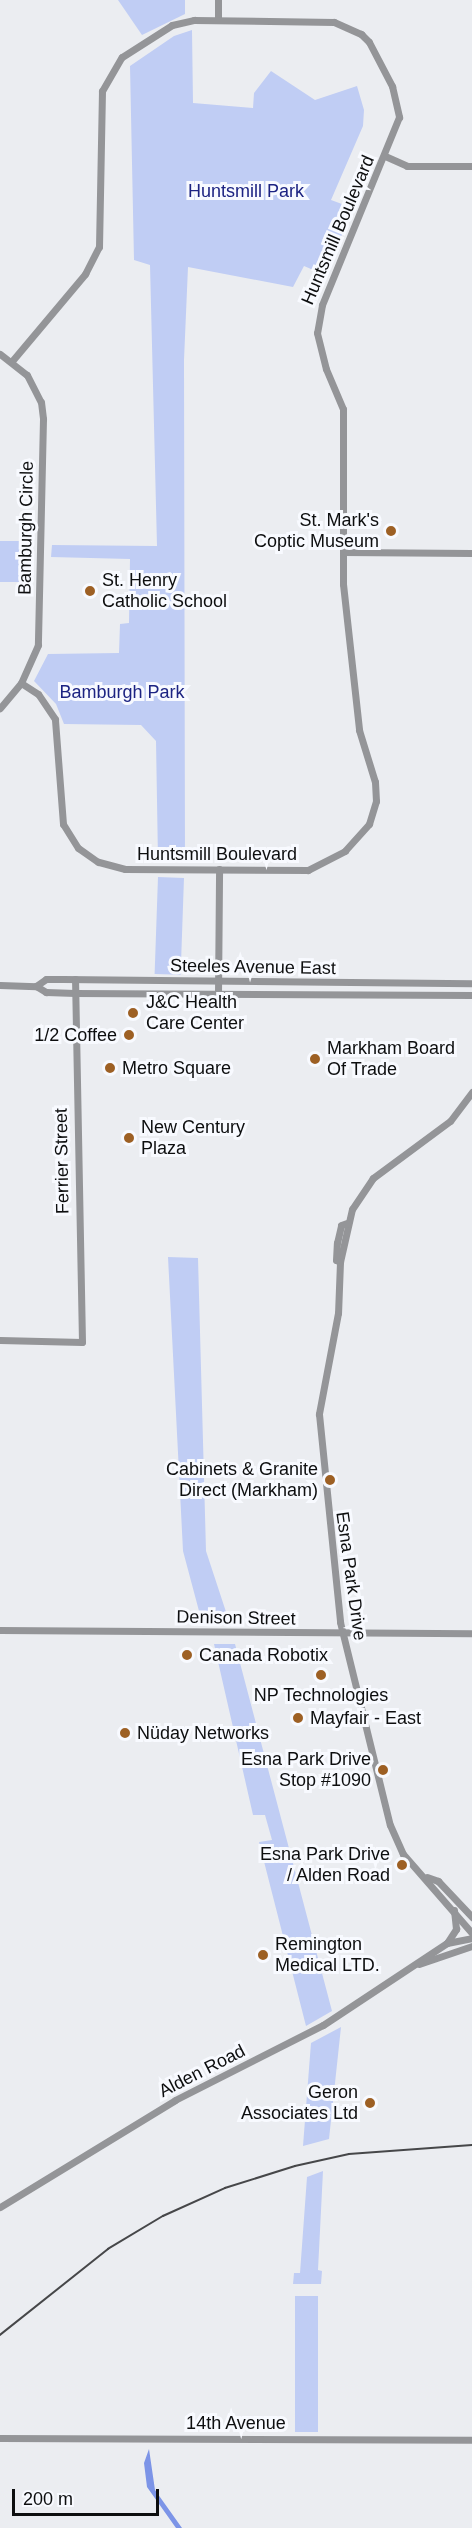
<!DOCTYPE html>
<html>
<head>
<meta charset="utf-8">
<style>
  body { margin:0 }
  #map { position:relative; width:472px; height:2528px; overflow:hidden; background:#ebedf1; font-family:Arial,sans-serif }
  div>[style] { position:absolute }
  .green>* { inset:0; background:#c0cdf4; transform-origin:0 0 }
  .water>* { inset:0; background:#7c94e7 }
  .secondary>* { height:7px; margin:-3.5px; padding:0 3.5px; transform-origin:3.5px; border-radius:3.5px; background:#949598 }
  .rail>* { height:1.5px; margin:-0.75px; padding:0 0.75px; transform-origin:0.75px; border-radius:0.75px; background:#464749 }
  .dots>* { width:16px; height:16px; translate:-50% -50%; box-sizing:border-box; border:3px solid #f8faff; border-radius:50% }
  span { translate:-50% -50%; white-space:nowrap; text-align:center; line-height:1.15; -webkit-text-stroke:6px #f8faff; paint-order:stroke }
  .park-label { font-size:18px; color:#1c2382 }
  .street-label { font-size:18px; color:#0d0e0f }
  .poi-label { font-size:18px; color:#0d0e0f }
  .right { translate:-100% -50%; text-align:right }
  .left { translate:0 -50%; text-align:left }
  .scale { position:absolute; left:12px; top:2489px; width:147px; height:27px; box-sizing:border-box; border:3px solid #0d0e0f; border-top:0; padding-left:8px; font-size:18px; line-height:21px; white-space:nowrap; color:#0d0e0f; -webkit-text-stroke:4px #f8faff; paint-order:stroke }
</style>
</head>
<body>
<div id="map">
  <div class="green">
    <div style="clip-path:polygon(118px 0,185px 0,185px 14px,142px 35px)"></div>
    <div style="clip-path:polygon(192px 30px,193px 103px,253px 108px,254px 93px,271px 71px,315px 100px,357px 86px,364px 110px,363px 126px,331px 200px,353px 208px,325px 275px,304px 266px,293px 287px,188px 267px,184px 360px,185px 861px,158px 860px,156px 741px,141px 725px,64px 724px,56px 704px,34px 681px,48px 654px,119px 653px,120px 624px,129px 623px,130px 559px,51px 557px,52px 545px,157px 546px,150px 265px,134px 260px,130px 66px,174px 36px)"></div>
    <div style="clip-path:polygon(0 541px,30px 541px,29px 555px,21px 556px,20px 582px,0 582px)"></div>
    <div style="left:158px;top:877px;width:26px;height:97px;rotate:2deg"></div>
    <div style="clip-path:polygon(168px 1257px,198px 1258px,206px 1551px,229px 1621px,203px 1626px,183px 1551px)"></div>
    <div style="clip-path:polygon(214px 1644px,235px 1644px,332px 2011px,306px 2026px,259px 1842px,272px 1840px,265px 1815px,253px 1815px)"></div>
    <div style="clip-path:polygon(341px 2027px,329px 2139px,303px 2146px,311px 2043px)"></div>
    <div style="clip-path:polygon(323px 2171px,318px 2270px,322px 2271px,321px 2284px,293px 2284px,294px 2273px,300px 2273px,307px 2177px)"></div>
    <div style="left:295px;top:2296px;width:23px;height:136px"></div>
  </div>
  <div class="water">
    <div style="clip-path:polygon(149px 2449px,155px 2490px,182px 2528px,176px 2528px,147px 2487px,144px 2463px)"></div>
  </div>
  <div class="secondary">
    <div style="left:218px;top:0;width:19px;rotate:90deg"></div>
    <div style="left:385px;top:156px;width:24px;rotate:24deg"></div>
    <div style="left:407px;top:166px;width:65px"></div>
    <div style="left:0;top:354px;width:34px;rotate:38deg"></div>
    <div style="left:27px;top:375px;width:30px;rotate:63deg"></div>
    <div style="left:41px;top:402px;width:17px;rotate:83deg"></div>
    <div style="left:43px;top:419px;width:226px;rotate:91.3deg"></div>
    <div style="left:38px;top:645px;width:42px;rotate:114.1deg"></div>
    <div style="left:21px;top:683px;width:33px;rotate:130deg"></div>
    <div style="left:12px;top:361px;width:114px;rotate:-50deg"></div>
    <div style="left:85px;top:274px;width:30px;rotate:-63deg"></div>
    <div style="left:99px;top:247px;width:156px;rotate:-88.9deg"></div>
    <div style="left:102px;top:91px;width:39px;rotate:-60deg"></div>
    <div style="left:122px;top:57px;width:59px;rotate:-32.6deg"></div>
    <div style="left:172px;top:25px;width:23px;rotate:-13deg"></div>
    <div style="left:194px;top:20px;width:140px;rotate:0.8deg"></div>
    <div style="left:334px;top:22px;width:30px;rotate:24deg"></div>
    <div style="left:361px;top:34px;width:11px;rotate:45deg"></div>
    <div style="left:369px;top:42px;width:50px;rotate:62.4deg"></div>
    <div style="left:392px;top:86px;width:32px;rotate:77deg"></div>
    <div style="left:399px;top:117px;width:203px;rotate:112.3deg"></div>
    <div style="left:322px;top:305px;width:28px;rotate:100deg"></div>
    <div style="left:317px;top:333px;width:37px;rotate:76deg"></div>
    <div style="left:326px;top:369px;width:43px;rotate:67deg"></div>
    <div style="left:343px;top:409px;width:175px;rotate:90deg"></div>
    <div style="left:343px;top:584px;width:147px;rotate:83.7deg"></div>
    <div style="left:359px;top:730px;width:54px;rotate:72.9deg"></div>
    <div style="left:375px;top:782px;width:19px;rotate:87deg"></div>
    <div style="left:376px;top:801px;width:24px;rotate:107deg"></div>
    <div style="left:369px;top:824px;width:36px;rotate:132deg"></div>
    <div style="left:345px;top:851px;width:42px;rotate:152.8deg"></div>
    <div style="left:308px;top:870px;width:183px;rotate:-179.7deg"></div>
    <div style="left:125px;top:869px;width:28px;rotate:-165deg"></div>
    <div style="left:98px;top:862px;width:24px;rotate:-145deg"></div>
    <div style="left:78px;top:848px;width:28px;rotate:-122deg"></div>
    <div style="left:63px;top:824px;width:105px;rotate:-94.4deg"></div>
    <div style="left:55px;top:719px;width:30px;rotate:-124deg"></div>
    <div style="left:38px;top:694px;width:20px;rotate:-147deg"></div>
    <div style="left:343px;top:552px;width:129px;rotate:0.4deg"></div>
    <div style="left:0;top:985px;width:36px;rotate:2deg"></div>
    <div style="left:36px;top:986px;width:12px;rotate:31deg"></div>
    <div style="left:46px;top:992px;width:29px;rotate:2deg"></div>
    <div style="left:75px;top:993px;width:397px;rotate:0.3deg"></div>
    <div style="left:36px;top:986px;width:12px;rotate:-35deg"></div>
    <div style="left:46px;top:979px;width:17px"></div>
    <div style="left:63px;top:979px;width:409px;rotate:0.6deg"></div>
    <div style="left:218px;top:994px;width:125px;rotate:-89.5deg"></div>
    <div style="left:472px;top:1092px;width:36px;rotate:127deg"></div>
    <div style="left:450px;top:1121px;width:96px;rotate:143.5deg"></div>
    <div style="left:373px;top:1178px;width:37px;rotate:124deg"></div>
    <div style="left:352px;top:1209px;width:54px;rotate:102.8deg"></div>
    <div style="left:340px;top:1262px;width:51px;rotate:92.2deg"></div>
    <div style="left:338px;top:1313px;width:103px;rotate:100.7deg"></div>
    <div style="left:319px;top:1414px;width:209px;rotate:84.2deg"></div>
    <div style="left:340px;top:1622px;width:209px;rotate:76.2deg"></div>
    <div style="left:390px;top:1825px;width:32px;rotate:66deg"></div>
    <div style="left:403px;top:1854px;width:105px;rotate:48.9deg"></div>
    <div style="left:340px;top:1262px;width:4px;rotate:-153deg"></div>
    <div style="left:336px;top:1260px;width:17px;rotate:-87deg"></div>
    <div style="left:337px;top:1243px;width:18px;rotate:-77deg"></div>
    <div style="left:341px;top:1225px;width:6px;rotate:-18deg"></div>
    <div style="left:0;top:1340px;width:82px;rotate:1.4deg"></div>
    <div style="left:82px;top:1342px;width:363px;rotate:-91.1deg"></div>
    <div style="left:0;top:1630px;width:472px;rotate:0.4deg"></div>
    <div style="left:427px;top:1877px;width:12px;rotate:20deg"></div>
    <div style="left:438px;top:1881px;width:50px;rotate:46.6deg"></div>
    <div style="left:447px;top:1943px;width:17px;rotate:-57deg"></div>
    <div style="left:456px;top:1929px;width:19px;rotate:-96deg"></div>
    <div style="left:419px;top:1964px;width:56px;rotate:-18.8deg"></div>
    <div style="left:0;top:2207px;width:205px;rotate:-31.4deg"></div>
    <div style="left:175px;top:2100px;width:166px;rotate:-26.9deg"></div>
    <div style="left:323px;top:2025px;width:149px;rotate:-33.5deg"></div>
    <div style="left:447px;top:1943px;width:25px;rotate:-11deg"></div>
    <div style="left:0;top:2438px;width:472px;rotate:0.2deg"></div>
  </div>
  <div class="rail">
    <div style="left:0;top:2335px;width:138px;rotate:-38.5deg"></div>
    <div style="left:108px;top:2249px;width:64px;rotate:-31deg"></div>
    <div style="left:163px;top:2216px;width:68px;rotate:-24.3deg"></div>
    <div style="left:225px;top:2188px;width:73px;rotate:-17.4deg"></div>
    <div style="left:295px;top:2166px;width:55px;rotate:-12.5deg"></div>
    <div style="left:349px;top:2154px;width:123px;rotate:-4.2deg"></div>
  </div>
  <div class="dots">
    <div style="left:391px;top:531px;background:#9d6024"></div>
    <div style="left:90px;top:591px;background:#9d6024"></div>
    <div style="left:133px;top:1013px;background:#9d6024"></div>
    <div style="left:129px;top:1035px;background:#9d6024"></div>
    <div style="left:315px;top:1059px;background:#9d6024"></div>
    <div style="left:110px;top:1068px;background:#9d6024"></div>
    <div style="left:129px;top:1138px;background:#9d6024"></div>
    <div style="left:330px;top:1480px;background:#9d6024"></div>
    <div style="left:187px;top:1655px;background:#9d6024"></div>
    <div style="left:321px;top:1675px;background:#9d6024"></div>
    <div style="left:298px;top:1718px;background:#9d6024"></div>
    <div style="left:125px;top:1733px;background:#9d6024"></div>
    <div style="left:383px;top:1770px;background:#9d6024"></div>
    <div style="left:402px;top:1865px;background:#9d6024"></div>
    <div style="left:263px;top:1955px;background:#9d6024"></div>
    <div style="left:370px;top:2103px;background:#9d6024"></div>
  </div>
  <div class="park-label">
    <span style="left:246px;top:191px">Huntsmill Park</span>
    <span style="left:122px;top:692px">Bamburgh Park</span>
  </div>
  <div class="street-label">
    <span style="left:338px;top:230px;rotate:-67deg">Huntsmill Boulevard</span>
    <span style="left:26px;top:528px;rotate:-89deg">Bamburgh Circle</span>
    <span style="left:217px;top:854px">Huntsmill Boulevard</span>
    <span style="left:253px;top:967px;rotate:1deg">Steeles Avenue East</span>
    <span style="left:62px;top:1161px;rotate:-91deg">Ferrier Street</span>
    <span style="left:351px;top:1576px;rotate:82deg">Esna Park Drive</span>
    <span style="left:236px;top:1618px;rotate:1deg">Denison Street</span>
    <span style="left:202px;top:2071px;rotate:-27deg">Alden Road</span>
    <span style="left:236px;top:2423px">14th Avenue</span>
  </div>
  <div class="poi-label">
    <span class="right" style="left:379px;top:531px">St. Mark's<br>Coptic Museum</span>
    <span class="left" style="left:102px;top:591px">St. Henry<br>Catholic School</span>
    <span class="left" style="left:146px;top:1013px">J&amp;C Health<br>Care Center</span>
    <span class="right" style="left:117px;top:1035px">1/2 Coffee</span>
    <span class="left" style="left:327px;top:1059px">Markham Board<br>Of Trade</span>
    <span class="left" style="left:122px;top:1068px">Metro Square</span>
    <span class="left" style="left:141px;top:1138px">New Century<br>Plaza</span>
    <span class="right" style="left:318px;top:1480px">Cabinets &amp; Granite<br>Direct (Markham)</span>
    <span class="left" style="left:199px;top:1655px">Canada Robotix</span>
    <span style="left:321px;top:1695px">NP Technologies</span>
    <span class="left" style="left:310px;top:1718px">Mayfair - East</span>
    <span class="left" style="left:137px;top:1733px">Nüday Networks</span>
    <span class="right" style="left:371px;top:1770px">Esna Park Drive<br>Stop #1090</span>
    <span class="right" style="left:390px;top:1865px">Esna Park Drive<br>/ Alden Road</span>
    <span class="left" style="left:275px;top:1955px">Remington<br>Medical LTD.</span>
    <span class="right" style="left:358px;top:2103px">Geron<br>Associates Ltd</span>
  </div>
  <div class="scale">200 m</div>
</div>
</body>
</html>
